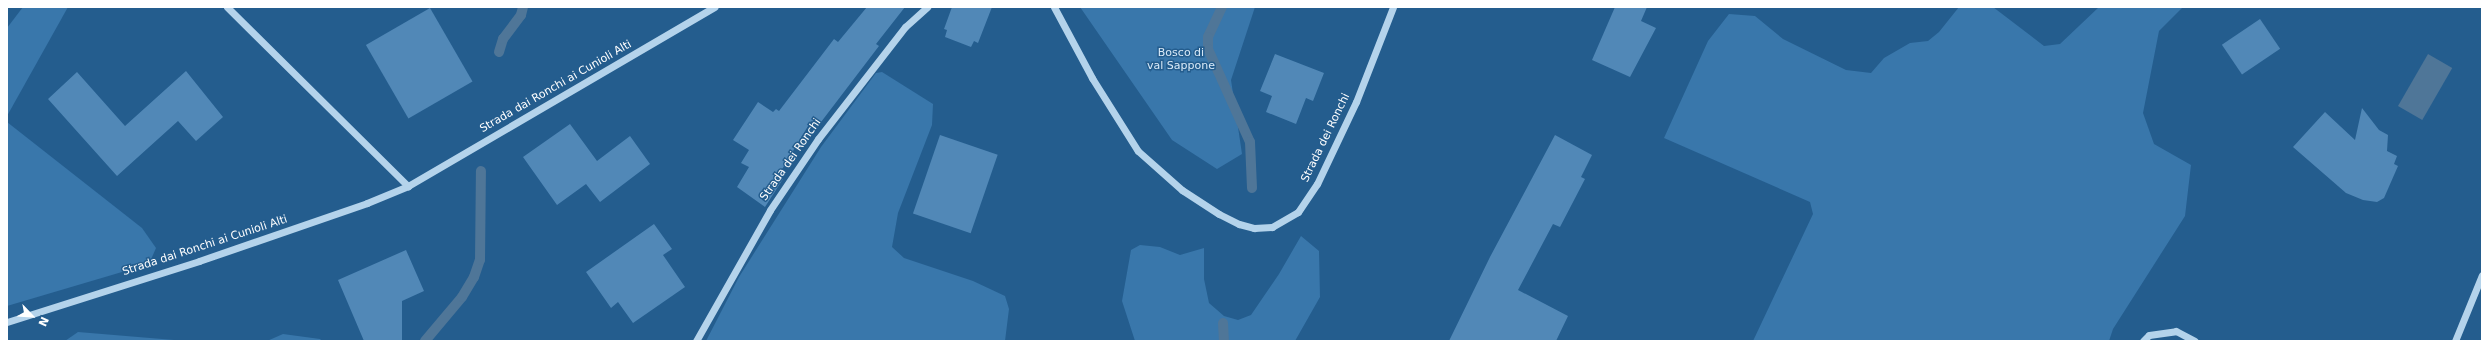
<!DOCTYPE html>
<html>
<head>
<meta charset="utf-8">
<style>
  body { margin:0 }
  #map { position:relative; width:2489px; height:348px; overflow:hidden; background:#245d8e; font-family:"DejaVu Sans",sans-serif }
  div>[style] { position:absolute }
  .green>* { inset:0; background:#3977ab }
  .water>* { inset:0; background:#4f7698; transform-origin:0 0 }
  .stream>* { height:10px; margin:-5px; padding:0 5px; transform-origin:5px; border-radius:5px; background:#4f7698 }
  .building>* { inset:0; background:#5188b7; transform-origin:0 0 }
  .minor>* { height:7px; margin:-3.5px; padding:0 3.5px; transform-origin:3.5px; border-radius:3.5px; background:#b4d3eb }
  span { translate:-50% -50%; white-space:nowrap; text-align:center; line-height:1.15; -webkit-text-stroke:3px #245d8e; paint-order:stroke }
  .park-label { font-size:11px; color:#d9eaf8 }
  .street-label { font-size:11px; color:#fff }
  .frame { position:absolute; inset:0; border:8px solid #fff; pointer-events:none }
  .north { position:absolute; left:12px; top:296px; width:40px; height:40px; -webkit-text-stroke:3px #245d8e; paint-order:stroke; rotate:115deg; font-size:11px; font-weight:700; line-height:16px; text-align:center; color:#fff }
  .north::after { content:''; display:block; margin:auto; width:14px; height:18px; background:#fff; clip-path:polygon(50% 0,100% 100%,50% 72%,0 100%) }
</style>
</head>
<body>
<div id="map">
  <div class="green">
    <div style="clip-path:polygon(23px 7px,68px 7px,7px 116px,7px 28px)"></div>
    <div style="clip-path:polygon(1080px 7px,1255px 7px,1231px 80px,1242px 154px,1217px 169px,1172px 140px)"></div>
    <div style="clip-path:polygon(1959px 7px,1993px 7px,2044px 46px,2060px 44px,2099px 7px,2183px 7px,2159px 31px,2143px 113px,2154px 144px,2191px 165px,2185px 216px,2113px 329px,2109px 341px,1753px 341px,1813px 214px,1810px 202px,1664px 138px,1708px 41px,1729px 14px,1755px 16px,1783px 39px,1846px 70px,1871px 73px,1884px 58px,1910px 43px,1928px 41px,1939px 32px)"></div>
    <div style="clip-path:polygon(882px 72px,933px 104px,932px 125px,898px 213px,892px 247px,904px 258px,973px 281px,1005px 296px,1009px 309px,1005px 341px,706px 341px,739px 277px,821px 147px,876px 73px)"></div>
    <div style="clip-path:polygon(7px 122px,142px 228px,156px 248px,149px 264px,7px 306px)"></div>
    <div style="clip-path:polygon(1301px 236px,1319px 251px,1320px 297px,1295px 341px,1135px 341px,1122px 301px,1131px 250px,1140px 245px,1160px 247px,1180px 255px,1204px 248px,1204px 279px,1209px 303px,1224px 316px,1238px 320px,1251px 315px,1279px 274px)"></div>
    <div style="clip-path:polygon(78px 332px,186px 341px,65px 341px)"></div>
    <div style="clip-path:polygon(283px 334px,320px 339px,322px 341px,267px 341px)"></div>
  </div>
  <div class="water">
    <div style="left:2428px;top:54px;width:28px;height:60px;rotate:30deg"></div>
  </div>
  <div class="stream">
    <div style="left:1222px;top:7px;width:33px;rotate:115deg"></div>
    <div style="left:1208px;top:37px;width:12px;rotate:90deg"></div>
    <div style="left:1208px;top:49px;width:102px;rotate:65.7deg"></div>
    <div style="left:1250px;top:142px;width:46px;rotate:87.5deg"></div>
    <div style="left:499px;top:52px;width:14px;rotate:-73deg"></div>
    <div style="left:503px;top:39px;width:30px;rotate:-53deg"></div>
    <div style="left:521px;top:15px;width:8px;rotate:-76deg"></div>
    <div style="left:1223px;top:323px;width:18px;rotate:87deg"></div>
    <div style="left:425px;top:341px;width:57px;rotate:-49.9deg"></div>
    <div style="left:462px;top:297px;width:23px;rotate:-59deg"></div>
    <div style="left:474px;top:277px;width:18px;rotate:-71deg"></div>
    <div style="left:480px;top:260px;width:89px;rotate:-89.4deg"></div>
  </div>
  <div class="building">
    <div style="clip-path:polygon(867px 7px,905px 7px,876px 44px,879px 46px,818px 126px,811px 121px,778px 176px,783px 179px,765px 207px,737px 187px,749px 167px,741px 163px,749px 150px,733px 140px,758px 102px,773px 112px,776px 109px,779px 111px,834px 39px,838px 42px)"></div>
    <div style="clip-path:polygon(952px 7px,992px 7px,978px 43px,974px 41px,971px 47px,945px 37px,947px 30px,944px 29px)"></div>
    <div style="clip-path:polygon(1615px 7px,1647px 7px,1641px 21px,1656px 28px,1630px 77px,1592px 60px)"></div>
    <div style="left:430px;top:8px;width:85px;height:74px;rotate:60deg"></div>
    <div style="left:2260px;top:19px;width:36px;height:46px;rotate:56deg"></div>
    <div style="clip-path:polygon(1275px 54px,1324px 73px,1313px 101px,1306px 98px,1296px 124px,1266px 112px,1272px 96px,1260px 91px)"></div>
    <div style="clip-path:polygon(186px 71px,223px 117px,196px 141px,178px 121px,117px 176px,48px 99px,77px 72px,125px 126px)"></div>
    <div style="clip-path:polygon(2362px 108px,2379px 130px,2388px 135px,2387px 151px,2397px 156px,2394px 164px,2398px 166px,2384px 198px,2377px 202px,2363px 200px,2346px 193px,2293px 147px,2325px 112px,2355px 140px)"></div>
    <div style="clip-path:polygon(570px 124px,597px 161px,630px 136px,650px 164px,600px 202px,586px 184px,557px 205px,523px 157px)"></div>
    <div style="left:940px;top:135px;width:61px;height:83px;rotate:19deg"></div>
    <div style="clip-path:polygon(1555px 135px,1592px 155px,1581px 177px,1585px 179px,1560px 227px,1553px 224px,1518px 290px,1568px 316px,1556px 341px,1449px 341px,1490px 257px)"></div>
    <div style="clip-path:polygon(654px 224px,672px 249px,663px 255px,685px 287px,633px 323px,618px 302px,611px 308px,586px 272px)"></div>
    <div style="clip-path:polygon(406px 250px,424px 291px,402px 301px,402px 341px,364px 341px,338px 280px)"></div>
  </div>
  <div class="minor">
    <div style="left:227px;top:7px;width:255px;rotate:44.7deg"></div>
    <div style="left:1054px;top:7px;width:81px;rotate:61.8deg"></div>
    <div style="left:1092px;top:78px;width:86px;rotate:57.8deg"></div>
    <div style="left:1138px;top:151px;width:59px;rotate:41.6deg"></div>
    <div style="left:1182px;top:190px;width:44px;rotate:33deg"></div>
    <div style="left:1219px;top:214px;width:22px;rotate:27deg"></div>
    <div style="left:1239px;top:224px;width:16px;rotate:15deg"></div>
    <div style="left:1254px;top:228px;width:18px;rotate:-3deg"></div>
    <div style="left:1272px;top:227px;width:30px;rotate:-30deg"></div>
    <div style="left:1298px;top:212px;width:34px;rotate:-56deg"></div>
    <div style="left:1317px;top:184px;width:91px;rotate:-64.6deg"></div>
    <div style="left:1356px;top:102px;width:102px;rotate:-68.7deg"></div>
    <div style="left:7px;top:322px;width:201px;rotate:-17.6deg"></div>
    <div style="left:199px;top:261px;width:178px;rotate:-19deg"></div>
    <div style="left:367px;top:203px;width:44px;rotate:-22.5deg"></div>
    <div style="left:408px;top:186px;width:355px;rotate:-30.3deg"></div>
    <div style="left:696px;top:341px;width:150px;rotate:-60.5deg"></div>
    <div style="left:770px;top:210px;width:86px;rotate:-55.9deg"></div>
    <div style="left:818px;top:139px;width:142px;rotate:-52.2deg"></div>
    <div style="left:905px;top:27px;width:30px;rotate:-42deg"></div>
    <div style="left:2143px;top:341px;width:8px;rotate:-45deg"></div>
    <div style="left:2149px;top:335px;width:27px;rotate:-8deg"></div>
    <div style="left:2176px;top:331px;width:21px;rotate:28deg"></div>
    <div style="left:2455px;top:341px;width:71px;rotate:-67.8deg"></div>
  </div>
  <div class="park-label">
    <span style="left:1181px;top:60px">Bosco di<br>val Sappone</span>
  </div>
  <div class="street-label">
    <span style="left:556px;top:87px;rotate:-30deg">Strada dai Ronchi ai Cunioli Alti</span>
    <span style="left:1326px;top:138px;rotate:-64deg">Strada dei Ronchi</span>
    <span style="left:791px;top:160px;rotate:-55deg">Strada dei Ronchi</span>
    <span style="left:205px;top:246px;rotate:-18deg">Strada dai Ronchi ai Cunioli Alti</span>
  </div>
  <div class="frame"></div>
  <div class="north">N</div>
</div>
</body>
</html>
